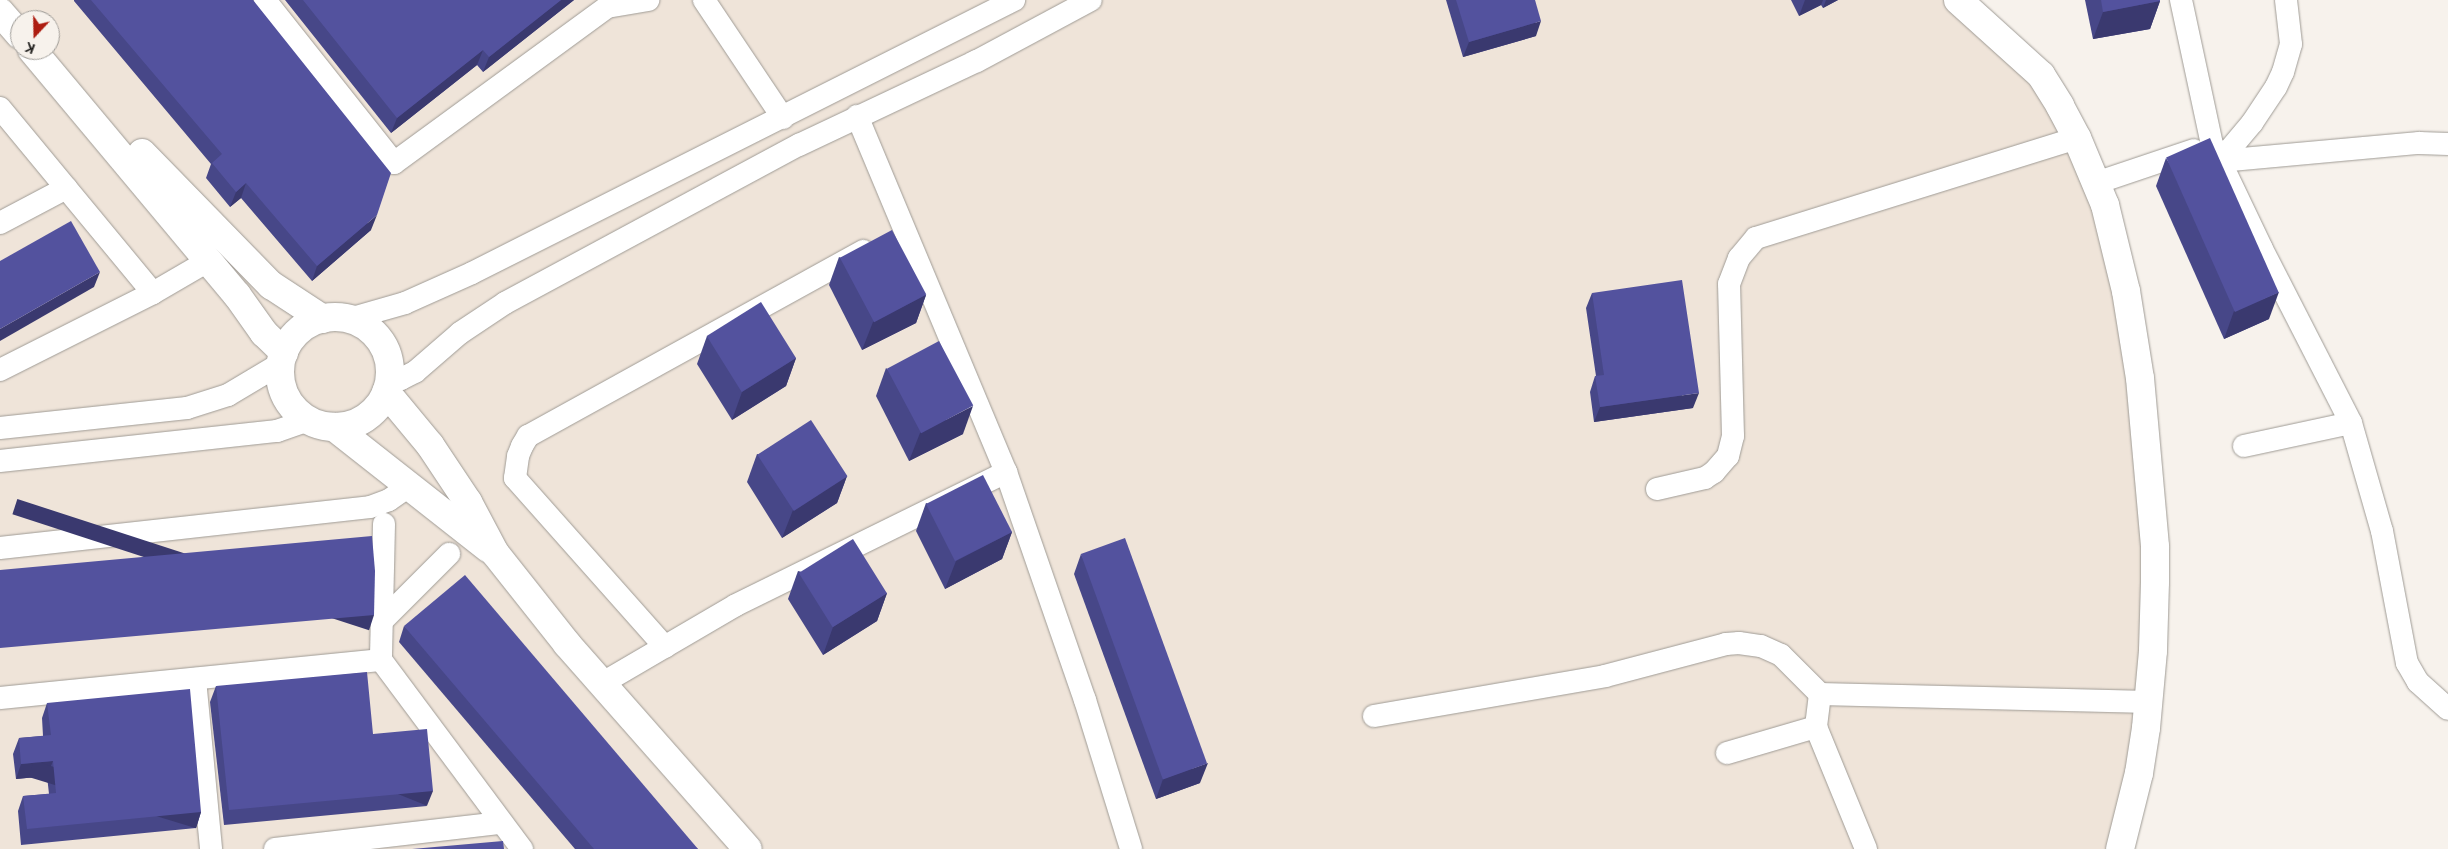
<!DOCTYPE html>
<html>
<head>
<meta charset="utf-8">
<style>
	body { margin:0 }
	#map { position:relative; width:2448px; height:849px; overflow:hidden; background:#f7f2ec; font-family:Ubuntu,sans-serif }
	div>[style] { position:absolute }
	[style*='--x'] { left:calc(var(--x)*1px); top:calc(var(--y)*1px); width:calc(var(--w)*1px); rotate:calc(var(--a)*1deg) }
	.built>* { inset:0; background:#efe4d9 }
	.roads { filter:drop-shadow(0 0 1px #9f9b95) drop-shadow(0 0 1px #9f9b95) }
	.minor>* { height:22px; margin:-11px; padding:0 11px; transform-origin:11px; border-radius:11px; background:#fff }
	.tertiary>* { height:28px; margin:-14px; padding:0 14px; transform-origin:14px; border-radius:14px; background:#fff }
	.tertiary>.ring { margin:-14px; padding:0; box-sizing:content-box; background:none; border:28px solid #fff; border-radius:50% }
	.wall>* { inset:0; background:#474788 }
	.shaded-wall>* { inset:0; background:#3a396f; transform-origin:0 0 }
	.building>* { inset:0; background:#53529e; transform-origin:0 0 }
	span { translate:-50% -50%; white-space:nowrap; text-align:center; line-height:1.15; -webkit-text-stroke:5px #f7f2ec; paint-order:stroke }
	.north { position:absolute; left:10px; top:10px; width:50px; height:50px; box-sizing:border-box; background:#f7f2ec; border:1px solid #9f9c97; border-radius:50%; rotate:201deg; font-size:14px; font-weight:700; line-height:20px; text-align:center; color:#1b1a18 }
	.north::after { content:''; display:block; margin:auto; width:18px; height:22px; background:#ad1d11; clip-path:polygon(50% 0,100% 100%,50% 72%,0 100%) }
</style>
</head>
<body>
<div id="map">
	<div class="built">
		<i style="clip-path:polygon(evenodd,0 0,1961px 0,2042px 75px,2111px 229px,2156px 617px,2120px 849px,0 849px,0 0,20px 20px,50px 20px,50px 50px,20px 50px,20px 20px)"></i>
	</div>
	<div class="roads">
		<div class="minor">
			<i style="--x:265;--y:0;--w:208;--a:51.6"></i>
			<i style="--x:394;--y:163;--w:264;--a:-36.2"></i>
			<i style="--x:607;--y:7;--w:42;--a:-9.7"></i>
			<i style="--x:704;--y:0;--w:142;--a:56.2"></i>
			<i style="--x:2181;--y:0;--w:147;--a:77.9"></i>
			<i style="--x:2212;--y:144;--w:116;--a:64.5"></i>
			<i style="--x:2262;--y:249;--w:195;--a:62.9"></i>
			<i style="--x:2351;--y:423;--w:112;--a:74"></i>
			<i style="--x:2382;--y:531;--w:134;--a:79.3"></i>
			<i style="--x:2407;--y:663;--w:22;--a:60"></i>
			<i style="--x:2418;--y:682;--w:40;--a:42"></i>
			<i style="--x:0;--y:108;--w:240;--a:50.4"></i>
			<i style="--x:857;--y:116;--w:386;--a:67.3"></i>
			<i style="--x:1006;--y:472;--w:241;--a:70.9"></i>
			<i style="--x:1085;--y:700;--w:156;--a:72.8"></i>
			<i style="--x:2220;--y:161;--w:200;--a:-5.2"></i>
			<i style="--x:2419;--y:143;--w:29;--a:2"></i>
			<i style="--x:2220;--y:161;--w:50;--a:-49.9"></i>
			<i style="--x:2252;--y:123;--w:43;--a:-56.3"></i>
			<i style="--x:2276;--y:87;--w:17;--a:-65"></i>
			<i style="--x:2283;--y:72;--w:29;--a:-74"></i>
			<i style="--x:2291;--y:44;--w:44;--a:-96.5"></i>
			<i style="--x:2096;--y:183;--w:103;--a:-18.6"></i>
			<i style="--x:0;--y:223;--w:75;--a:-27.9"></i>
			<i style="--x:349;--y:319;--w:58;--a:-15.9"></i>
			<i style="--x:405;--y:303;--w:73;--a:-24.1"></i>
			<i style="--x:472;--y:273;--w:607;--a:-26.73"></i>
			<i style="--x:0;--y:370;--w:171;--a:-26.7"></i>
			<i style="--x:153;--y:293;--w:64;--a:-30.2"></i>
			<i style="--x:389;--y:380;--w:12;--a:-5"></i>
			<i style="--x:401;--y:379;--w:16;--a:-27"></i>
			<i style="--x:415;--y:372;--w:60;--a:-40.9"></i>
			<i style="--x:460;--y:333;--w:54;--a:-33.7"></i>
			<i style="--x:505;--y:303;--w:334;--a:-28.3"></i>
			<i style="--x:799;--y:145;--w:197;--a:-25.3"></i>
			<i style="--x:977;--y:61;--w:129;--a:-28.2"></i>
			<i style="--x:0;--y:428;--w:188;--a:-6.1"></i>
			<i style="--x:187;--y:408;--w:43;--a:-17.6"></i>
			<i style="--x:228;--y:395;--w:61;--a:-30.8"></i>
			<i style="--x:2244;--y:446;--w:109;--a:-12.1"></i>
			<i style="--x:0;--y:461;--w:279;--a:-6.2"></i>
			<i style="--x:277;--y:431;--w:34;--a:-19"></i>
			<i style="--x:1657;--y:489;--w:49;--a:-12.9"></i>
			<i style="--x:1705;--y:478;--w:11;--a:-34"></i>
			<i style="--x:1714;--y:472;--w:21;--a:-49"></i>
			<i style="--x:1728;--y:456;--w:21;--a:-76"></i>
			<i style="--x:1733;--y:436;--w:152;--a:-91.5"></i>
			<i style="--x:1729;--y:284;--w:28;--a:-69"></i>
			<i style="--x:1739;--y:258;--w:26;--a:-50"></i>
			<i style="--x:1756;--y:238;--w:336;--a:-17.3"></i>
			<i style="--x:384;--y:524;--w:136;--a:91.3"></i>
			<i style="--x:381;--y:660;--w:236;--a:53.3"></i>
			<i style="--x:0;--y:548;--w:372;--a:-6.3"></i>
			<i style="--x:370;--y:507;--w:20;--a:-20"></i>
			<i style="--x:389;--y:500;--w:24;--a:-35"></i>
			<i style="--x:382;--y:621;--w:95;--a:-45"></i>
			<i style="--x:665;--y:647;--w:226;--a:-131.6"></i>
			<i style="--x:515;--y:478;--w:22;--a:-82"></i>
			<i style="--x:518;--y:456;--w:11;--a:-68"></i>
			<i style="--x:522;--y:446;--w:12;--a:-59"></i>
			<i style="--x:528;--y:436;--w:383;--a:-28.9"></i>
			<i style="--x:195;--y:679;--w:171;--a:84.6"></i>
			<i style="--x:601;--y:684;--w:156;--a:-30.3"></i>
			<i style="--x:736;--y:605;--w:301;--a:-26.2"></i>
			<i style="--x:1820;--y:694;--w:33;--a:97"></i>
			<i style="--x:1816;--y:727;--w:132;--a:67.7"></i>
			<i style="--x:0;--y:698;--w:383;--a:-5.7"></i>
			<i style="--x:1374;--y:716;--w:234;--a:-9.8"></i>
			<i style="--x:1605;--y:676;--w:125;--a:-14.8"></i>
			<i style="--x:1726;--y:644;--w:13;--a:-4"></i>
			<i style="--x:1739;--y:643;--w:22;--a:8"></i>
			<i style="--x:1761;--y:646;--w:22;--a:24"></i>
			<i style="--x:1781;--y:655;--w:55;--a:45"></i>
			<i style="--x:1820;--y:694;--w:329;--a:1.4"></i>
			<i style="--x:1727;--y:753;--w:93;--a:-16.3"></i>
			<i style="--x:275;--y:849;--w:227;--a:-6.6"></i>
		</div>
		<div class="tertiary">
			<i style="--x:1958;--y:0;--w:112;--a:42.1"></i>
			<i style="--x:2041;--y:75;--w:36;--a:58"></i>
			<i style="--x:2060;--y:106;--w:36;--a:62"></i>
			<i style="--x:2077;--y:138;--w:73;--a:67.3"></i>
			<i style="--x:2105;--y:205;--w:89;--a:76.3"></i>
			<i style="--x:2126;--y:291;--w:88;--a:80.9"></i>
			<i style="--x:2140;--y:378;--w:170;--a:84.9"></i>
			<i style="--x:2155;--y:547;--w:35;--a:90"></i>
			<i style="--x:2155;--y:582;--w:69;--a:91.7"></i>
			<i style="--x:2153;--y:651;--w:77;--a:95.2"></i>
			<i style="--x:2146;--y:728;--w:46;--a:98.8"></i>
			<i style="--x:2139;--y:773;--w:78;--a:104"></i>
			<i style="--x:0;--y:12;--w:30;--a:49"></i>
			<i style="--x:32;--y:50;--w:319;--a:50.1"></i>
			<i style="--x:237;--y:295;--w:47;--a:54.6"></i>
			<i style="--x:264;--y:333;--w:28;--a:44"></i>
			<i style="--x:142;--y:153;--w:185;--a:45.7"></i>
			<i style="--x:271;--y:285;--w:62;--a:33.2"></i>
			<i class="ring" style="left:280px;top:317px;width:82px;height:82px"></i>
			<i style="--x:386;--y:392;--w:69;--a:50.3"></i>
			<i style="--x:430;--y:445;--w:69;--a:56.3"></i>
			<i style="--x:468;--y:502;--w:58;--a:62.1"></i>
			<i style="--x:495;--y:553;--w:116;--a:51.6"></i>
			<i style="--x:567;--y:644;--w:273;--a:48.6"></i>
			<i style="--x:334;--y:427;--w:196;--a:38.2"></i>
		</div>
	</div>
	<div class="wall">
		<i style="clip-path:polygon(74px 0,253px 0,371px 230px,312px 281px,241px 198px,230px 207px,206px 178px,211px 164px,74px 1px)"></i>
		<i style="clip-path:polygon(285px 0,574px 0,483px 72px,477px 65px,391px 133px)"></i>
		<i style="clip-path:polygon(1446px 0,1535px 0,1536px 36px,1463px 57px)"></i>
		<i style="clip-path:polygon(1791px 0,1838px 0,1823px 8px,1821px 5px,1799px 16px)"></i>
		<i style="clip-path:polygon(2085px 0,2160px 0,2160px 1px,2150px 29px,2093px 39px)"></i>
		<i style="clip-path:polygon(2166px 158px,2269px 319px,2224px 339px,2156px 186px)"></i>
		<i style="clip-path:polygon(839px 257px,926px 295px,916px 323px,862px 350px,829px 285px)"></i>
		<i style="clip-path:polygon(1592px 293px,1693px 408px,1594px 422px,1590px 392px,1595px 376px,1596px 376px,1586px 308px)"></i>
		<i style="clip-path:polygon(707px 336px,796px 358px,786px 386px,732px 420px,697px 364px)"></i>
		<i style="clip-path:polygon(886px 368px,963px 434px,909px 461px,876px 396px)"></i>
		<i style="clip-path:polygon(757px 454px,847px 476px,837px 503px,782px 538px,747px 482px)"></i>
		<i style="clip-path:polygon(926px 503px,1012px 532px,1002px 559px,945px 589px,916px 531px)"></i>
		<i style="clip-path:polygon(1081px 554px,1200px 783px,1156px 799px,1074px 574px)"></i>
		<i style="clip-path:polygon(798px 571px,887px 593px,877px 621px,823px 655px,788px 599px)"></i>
		<i style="clip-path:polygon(404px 626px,698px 849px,575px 849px,399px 642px)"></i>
		<i style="clip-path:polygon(216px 686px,373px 734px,427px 806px,224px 825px,210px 702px)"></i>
		<i style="clip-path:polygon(47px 703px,201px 812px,196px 828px,21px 845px,18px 811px,23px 796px,49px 794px,47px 776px,16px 779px,13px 754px,19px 738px,43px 736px,42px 718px)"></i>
	</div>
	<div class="shaded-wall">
		<i style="clip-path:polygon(561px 0,574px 0,483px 72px,489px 57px)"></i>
		<i style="clip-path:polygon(1805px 0,1823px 0,1821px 5px,1799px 16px)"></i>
		<i style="clip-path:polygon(1826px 0,1838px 0,1823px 8px)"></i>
		<i style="clip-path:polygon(2160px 1px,2150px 29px,2093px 39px,2103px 12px)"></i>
		<i style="clip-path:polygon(1541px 21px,1536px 36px,1463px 57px,1469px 42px)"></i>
		<i style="clip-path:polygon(483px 50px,477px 65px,391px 133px,397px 118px)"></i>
		<i style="clip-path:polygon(246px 183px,241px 198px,230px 207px,236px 192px)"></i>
		<i style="clip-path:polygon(377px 215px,371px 230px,312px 281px,317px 266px)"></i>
		<i style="clip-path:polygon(100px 272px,94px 287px,0 341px,0 329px)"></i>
		<i style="clip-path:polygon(2279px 292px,2269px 319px,2224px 339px,2234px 311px)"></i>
		<i style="clip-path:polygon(926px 295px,916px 323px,862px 350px,873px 322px)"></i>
		<i style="clip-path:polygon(796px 358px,786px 386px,732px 420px,742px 392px)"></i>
		<i style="clip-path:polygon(1699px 393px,1693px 408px,1594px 422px,1600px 407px)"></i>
		<i style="clip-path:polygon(973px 406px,963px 434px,909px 461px,920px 433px)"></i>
		<i style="clip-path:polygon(847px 476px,837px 503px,782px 538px,793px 510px)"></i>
		<i style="clip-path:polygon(1012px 532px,1002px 559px,945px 589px,956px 561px)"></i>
		<i style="clip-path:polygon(887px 593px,877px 621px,823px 655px,833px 627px)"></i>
		<i style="left:374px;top:615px;width:16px;height:375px;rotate:108deg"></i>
		<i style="clip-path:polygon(53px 761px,47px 776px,16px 779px,21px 764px)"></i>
		<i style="clip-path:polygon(1208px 763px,1200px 783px,1156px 799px,1163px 779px)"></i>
		<i style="left:433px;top:791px;width:16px;height:205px;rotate:112deg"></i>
		<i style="left:201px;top:812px;width:17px;height:175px;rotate:107deg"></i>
	</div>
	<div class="building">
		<i style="clip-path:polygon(91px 0,253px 0,391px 173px,377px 215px,317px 266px,246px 183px,236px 192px,212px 163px,222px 154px)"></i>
		<i style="clip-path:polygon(303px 0,561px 0,489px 57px,483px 50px,397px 118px)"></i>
		<i style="clip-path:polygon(1456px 0,1535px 0,1541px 21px,1469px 42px)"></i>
		<i style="clip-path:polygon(2101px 0,2160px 0,2160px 1px,2103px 12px)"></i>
		<i style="left:2210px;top:138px;width:169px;height:48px;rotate:66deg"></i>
		<i style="clip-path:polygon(71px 221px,100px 272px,0 329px,0 261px)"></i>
		<i style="left:892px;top:230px;width:73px;height:59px;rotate:62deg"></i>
		<i style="clip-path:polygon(1682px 280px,1699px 393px,1600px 407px,1595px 376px,1604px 375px,1592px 293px)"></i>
		<i style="left:761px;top:302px;width:66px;height:64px;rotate:58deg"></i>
		<i style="left:939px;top:341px;width:73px;height:59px;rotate:62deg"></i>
		<i style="left:811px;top:420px;width:67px;height:64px;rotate:57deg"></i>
		<i style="left:983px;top:475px;width:64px;height:64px;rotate:63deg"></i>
		<i style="clip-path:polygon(372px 536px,375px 571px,374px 615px,0 648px,0 570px)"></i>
		<i style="left:1125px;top:538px;width:240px;height:47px;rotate:70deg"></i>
		<i style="left:853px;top:539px;width:64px;height:64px;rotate:58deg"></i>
		<i style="clip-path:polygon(465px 575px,698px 849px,594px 849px,404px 626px)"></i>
		<i style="clip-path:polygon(367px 672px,373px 734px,427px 729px,433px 791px,229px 810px,216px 686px)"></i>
		<i style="clip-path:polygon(190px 689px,201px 812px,27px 829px,23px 796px,56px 793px,53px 761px,21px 764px,19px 738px,51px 735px,47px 703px)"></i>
		<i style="clip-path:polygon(503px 841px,504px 849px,412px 849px)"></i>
	</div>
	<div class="north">K</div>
</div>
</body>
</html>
